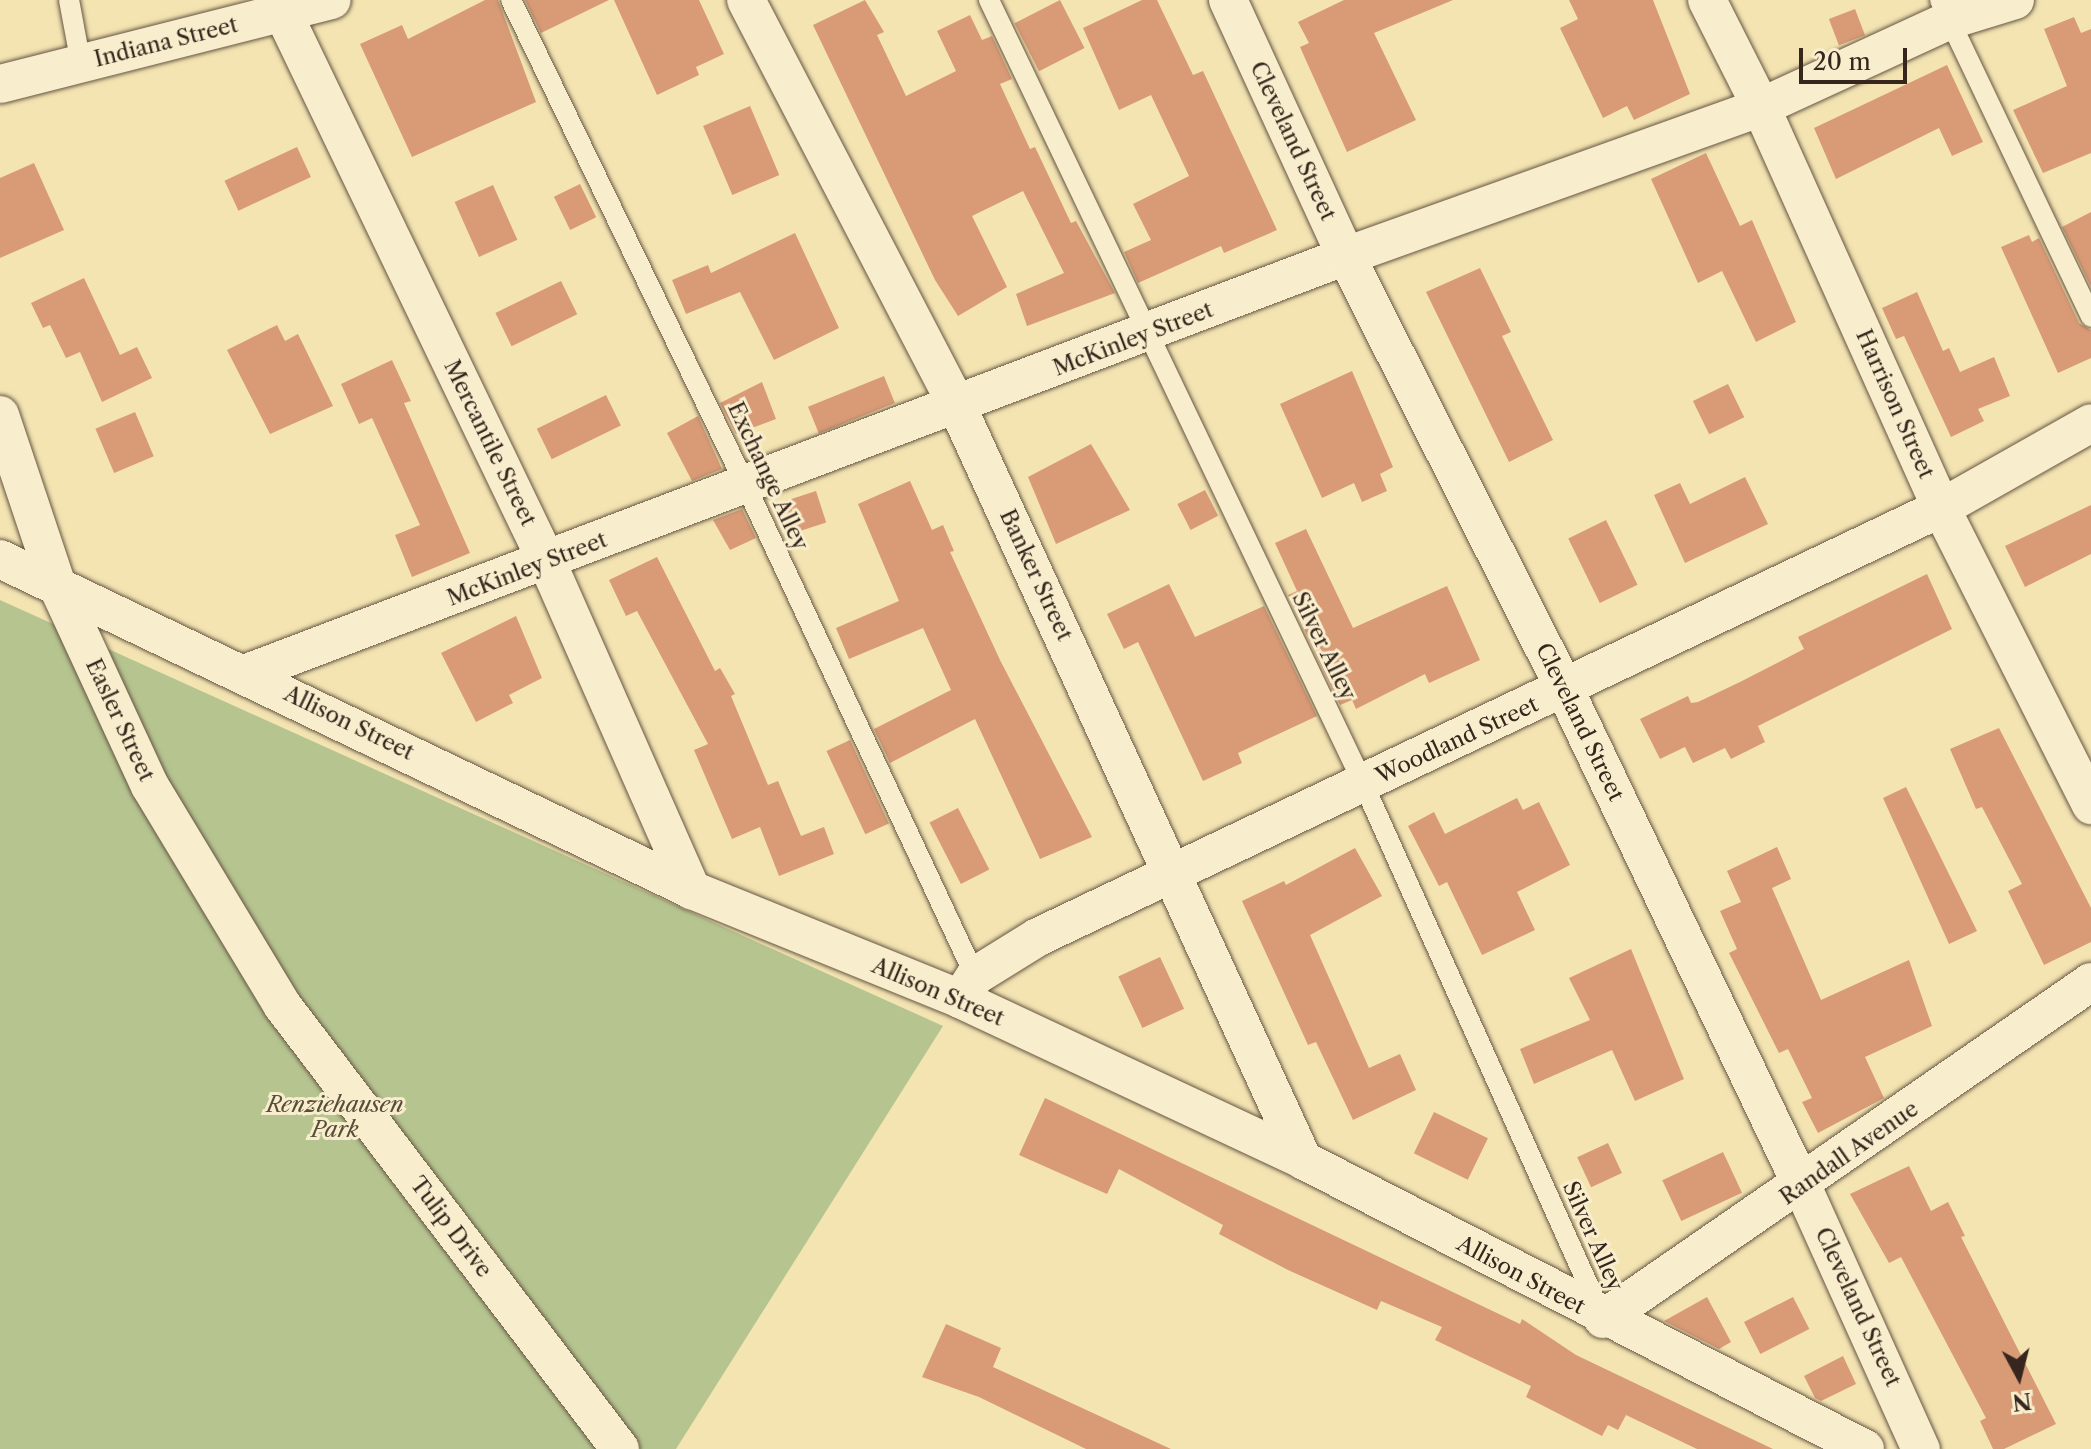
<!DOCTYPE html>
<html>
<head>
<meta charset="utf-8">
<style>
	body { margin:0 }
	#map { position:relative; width:2091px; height:1449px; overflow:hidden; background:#f4e4b2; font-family:"Libre Caslon Text",serif }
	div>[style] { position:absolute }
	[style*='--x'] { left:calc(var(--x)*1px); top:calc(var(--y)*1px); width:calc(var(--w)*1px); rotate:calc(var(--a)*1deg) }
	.green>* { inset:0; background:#b6c590 }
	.building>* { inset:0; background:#d99b76; transform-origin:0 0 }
	.roads { filter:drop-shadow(0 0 2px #665643) drop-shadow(0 0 2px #665643) }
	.lane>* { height:20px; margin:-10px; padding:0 10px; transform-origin:10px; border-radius:10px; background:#f8edcd }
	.street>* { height:38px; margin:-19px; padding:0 19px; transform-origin:19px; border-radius:19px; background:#f8edcd }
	span { translate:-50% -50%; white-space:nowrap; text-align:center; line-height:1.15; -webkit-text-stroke:6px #f8edcd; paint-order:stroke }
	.street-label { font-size:22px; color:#37261e }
	.park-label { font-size:22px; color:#574e3a; font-style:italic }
	.north { position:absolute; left:1979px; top:1337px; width:80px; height:80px; -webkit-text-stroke:6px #f8edcd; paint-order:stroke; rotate:173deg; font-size:22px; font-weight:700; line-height:32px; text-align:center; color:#37261e }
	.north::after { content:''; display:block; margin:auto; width:28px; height:36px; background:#37261e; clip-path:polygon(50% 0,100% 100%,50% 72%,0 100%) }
	.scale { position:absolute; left:1799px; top:48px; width:108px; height:36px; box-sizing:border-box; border:4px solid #37261e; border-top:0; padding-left:10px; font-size:24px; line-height:28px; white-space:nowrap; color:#37261e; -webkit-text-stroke:6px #f8edcd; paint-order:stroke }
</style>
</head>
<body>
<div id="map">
	<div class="green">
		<i style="clip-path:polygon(0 600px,943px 1026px,676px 1449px,0 1449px)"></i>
	</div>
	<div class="building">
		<i style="clip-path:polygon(485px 0,498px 0,536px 102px,412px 157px,360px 44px,402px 25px,408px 39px)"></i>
		<i style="clip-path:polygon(525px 0,609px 0,541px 33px)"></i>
		<i style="clip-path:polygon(614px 0,699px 0,724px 54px,696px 67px,699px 75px,657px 95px)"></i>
		<i style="clip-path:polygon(865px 0,884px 32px,877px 35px,906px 96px,956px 71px,937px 31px,970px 15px,982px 40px,992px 36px,1012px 79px,1000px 84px,1030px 149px,1035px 147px,1071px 223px,1076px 221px,1115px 293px,1027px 326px,1016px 294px,1064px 273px,1023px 191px,972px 216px,1007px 287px,958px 316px,935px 280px,813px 25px)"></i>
		<i style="left:1060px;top:0;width:54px;height:51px;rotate:63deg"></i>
		<i style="clip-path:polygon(1142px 0,1157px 0,1193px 75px,1203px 71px,1277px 230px,1224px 253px,1221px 246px,1138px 283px,1124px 252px,1151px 240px,1133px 204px,1189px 176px,1151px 95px,1119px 110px,1083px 28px)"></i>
		<i style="clip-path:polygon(1344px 0,1453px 0,1374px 33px,1416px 120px,1347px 152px,1300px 47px,1309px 43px,1298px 22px)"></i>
		<i style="clip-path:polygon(1569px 0,1653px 0,1690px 94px,1634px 120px,1627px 106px,1603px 118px,1560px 28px,1578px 19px)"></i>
		<i style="left:1855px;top:9px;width:28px;height:28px;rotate:69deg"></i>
		<i style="clip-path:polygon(2074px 17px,2081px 33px,2091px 29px,2091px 153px,2043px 173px,2013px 110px,2067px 86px,2044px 29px)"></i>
		<i style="clip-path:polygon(1947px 65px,1983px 142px,1952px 156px,1939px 128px,1836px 179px,1814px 128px)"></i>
		<i style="left:750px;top:106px;width:75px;height:51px;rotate:67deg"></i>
		<i style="left:297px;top:147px;width:33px;height:80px;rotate:65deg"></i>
		<i style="clip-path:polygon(1706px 153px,1740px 226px,1752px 220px,1796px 322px,1756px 342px,1722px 271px,1698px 283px,1651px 179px)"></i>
		<i style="clip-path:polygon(34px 163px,64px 230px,0 258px,0 178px)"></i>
		<i style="left:580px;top:184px;width:37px;height:29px;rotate:64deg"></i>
		<i style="left:493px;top:185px;width:60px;height:42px;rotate:66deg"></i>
		<i style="clip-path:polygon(2091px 212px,2091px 287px,2062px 227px)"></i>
		<i style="clip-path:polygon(795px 233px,839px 328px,774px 360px,740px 292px,686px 314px,672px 280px,708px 265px,711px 273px)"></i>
		<i style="clip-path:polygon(2029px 235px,2032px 242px,2039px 238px,2079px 323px,2091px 330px,2091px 358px,2058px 373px,2001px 247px)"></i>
		<i style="clip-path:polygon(1480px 268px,1511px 332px,1502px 336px,1553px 440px,1509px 462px,1426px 292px)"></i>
		<i style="clip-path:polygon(84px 278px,120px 355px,137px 347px,152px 378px,102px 402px,80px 352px,66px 358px,50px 325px,43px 328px,31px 303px)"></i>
		<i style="left:561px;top:281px;width:37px;height:73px;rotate:64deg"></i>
		<i style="clip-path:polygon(1917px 292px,1943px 351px,1949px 348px,1960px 372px,1994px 357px,2010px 396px,1978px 409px,1984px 421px,1951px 437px,1904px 336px,1896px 339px,1882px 308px)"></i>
		<i style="clip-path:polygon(277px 325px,285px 341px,298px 334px,333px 406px,270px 434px,227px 350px)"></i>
		<i style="clip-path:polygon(392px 360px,411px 401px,404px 403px,470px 553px,412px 577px,395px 535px,420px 525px,372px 418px,359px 424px,341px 384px)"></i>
		<i style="clip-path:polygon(1352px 371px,1393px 467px,1380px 474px,1387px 491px,1362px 502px,1354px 483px,1322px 498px,1280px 404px)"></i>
		<i style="left:884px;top:376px;width:29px;height:82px;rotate:68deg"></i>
		<i style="clip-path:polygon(762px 382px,776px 419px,736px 434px,720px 403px)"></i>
		<i style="left:1728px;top:384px;width:37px;height:39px;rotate:64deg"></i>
		<i style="left:606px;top:395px;width:34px;height:77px;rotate:64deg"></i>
		<i style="left:135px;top:412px;width:48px;height:43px;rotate:67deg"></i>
		<i style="clip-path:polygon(698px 416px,722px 469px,692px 481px,667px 433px)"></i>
		<i style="clip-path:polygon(1091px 444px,1130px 510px,1056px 544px,1028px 477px)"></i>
		<i style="clip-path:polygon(1745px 477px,1768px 524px,1685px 563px,1654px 495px,1680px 483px,1690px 504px)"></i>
		<i style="clip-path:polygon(910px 481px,932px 530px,943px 525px,954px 551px,950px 552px,1000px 660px,1092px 837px,1040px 859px,975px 719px,890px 763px,874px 729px,951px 690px,923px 628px,849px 659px,836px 628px,899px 601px,858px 504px)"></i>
		<i style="left:1205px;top:490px;width:29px;height:31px;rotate:63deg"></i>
		<i style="left:816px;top:491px;width:33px;height:34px;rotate:72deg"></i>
		<i style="clip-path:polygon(2091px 505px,2091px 554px,2025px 587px,2005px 546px)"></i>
		<i style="clip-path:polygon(742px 509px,756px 538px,730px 550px,713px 520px)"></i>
		<i style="left:1606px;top:520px;width:72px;height:42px;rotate:64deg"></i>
		<i style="clip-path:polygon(1306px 529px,1353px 628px,1447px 586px,1480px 660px,1429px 683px,1425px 674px,1356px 709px,1352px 700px,1340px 705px,1288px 595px,1297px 591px,1275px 543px)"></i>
		<i style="clip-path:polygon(657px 557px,715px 671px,720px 668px,735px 694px,731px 696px,768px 785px,778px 781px,801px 836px,824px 827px,834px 854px,779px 876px,760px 827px,732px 839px,694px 750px,708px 744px,637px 611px,626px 616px,609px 580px)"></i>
		<i style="clip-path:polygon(1927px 574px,1952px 629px,1758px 726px,1765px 742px,1731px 759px,1725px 748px,1693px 763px,1685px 747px,1660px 759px,1640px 719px,1688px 696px,1691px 703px,1698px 702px,1740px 682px,1804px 649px,1798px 637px)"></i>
		<i style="clip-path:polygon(1169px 584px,1195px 637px,1264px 606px,1317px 716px,1238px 753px,1242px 763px,1203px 781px,1138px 642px,1124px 649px,1107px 614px)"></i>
		<i style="clip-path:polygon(516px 616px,542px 678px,509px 695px,513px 703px,476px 722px,441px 653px)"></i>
		<i style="clip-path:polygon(1999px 728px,2091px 908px,2091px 942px,2044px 965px,2008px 891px,2022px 884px,1982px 807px,1976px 809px,1950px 749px)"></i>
		<i style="left:850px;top:740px;width:92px;height:26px;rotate:65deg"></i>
		<i style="clip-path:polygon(1906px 787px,1977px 931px,1949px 944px,1883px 798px)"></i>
		<i style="clip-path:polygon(1517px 798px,1523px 810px,1539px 802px,1570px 865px,1517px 892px,1535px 930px,1482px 955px,1447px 882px,1439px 886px,1408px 826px,1434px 812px,1445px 834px)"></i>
		<i style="left:958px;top:808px;width:69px;height:32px;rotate:63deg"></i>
		<i style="clip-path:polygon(1777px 847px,1791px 879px,1772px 888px,1821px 1000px,1909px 960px,1932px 1026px,1865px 1057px,1884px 1098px,1818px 1133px,1802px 1102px,1812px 1098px,1788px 1049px,1779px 1053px,1729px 953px,1737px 949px,1720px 911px,1741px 902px,1727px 871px)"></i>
		<i style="clip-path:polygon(1355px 848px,1382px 896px,1310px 935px,1369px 1068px,1400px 1054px,1416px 1090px,1353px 1120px,1316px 1042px,1308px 1045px,1242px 901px,1284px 881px,1286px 885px)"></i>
		<i style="clip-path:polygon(1631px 949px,1684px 1079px,1635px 1101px,1612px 1050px,1534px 1084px,1520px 1049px,1590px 1020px,1569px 978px)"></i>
		<i style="left:1160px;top:957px;width:57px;height:46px;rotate:65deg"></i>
		<i style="clip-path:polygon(1045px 1098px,1520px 1324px,1522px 1319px,1576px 1355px,1773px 1449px,1697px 1449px,1626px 1415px,1618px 1430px,1608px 1425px,1602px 1436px,1526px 1397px,1531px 1386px,1435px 1340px,1442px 1327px,1381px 1301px,1377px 1310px,1288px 1270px,1219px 1234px,1223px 1225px,1119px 1169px,1107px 1194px,1019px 1155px)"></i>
		<i style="left:1434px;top:1112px;width:60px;height:46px;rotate:26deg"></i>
		<i style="left:1608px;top:1143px;width:33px;height:34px;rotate:65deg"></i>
		<i style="left:1723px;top:1152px;width:45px;height:67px;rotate:65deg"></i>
		<i style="clip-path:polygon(1909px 1166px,1931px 1211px,1948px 1202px,1965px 1236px,1961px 1237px,2056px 1424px,2004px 1449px,1993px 1449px,1980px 1421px,1986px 1418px,1901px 1257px,1889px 1263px,1850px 1194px)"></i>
		<i style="clip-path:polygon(1707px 1297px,1731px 1342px,1719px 1349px,1664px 1321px)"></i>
		<i style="left:1793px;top:1297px;width:36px;height:55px;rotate:63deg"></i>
		<i style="clip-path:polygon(946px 1324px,1001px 1348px,993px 1367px,1171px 1449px,1086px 1449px,979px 1397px,922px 1377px)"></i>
		<i style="clip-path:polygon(1843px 1356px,1856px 1384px,1821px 1401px,1815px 1398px,1804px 1376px)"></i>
	</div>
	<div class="roads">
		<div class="lane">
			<i style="--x:69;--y:0;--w:65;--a:79.4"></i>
			<i style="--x:511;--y:0;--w:540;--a:64.19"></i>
			<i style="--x:746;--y:486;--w:541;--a:64.95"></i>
			<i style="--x:989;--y:0;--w:868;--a:64.47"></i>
			<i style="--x:1363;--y:783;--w:577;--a:65.84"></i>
			<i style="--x:1940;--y:0;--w:351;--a:64.5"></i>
		</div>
		<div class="street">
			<i style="--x:283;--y:0;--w:13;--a:90"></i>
			<i style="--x:283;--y:13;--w:609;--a:64.32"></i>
			<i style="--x:547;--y:562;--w:359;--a:66.2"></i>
			<i style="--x:746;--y:0;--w:458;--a:62.5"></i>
			<i style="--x:957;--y:406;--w:830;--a:65.35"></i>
			<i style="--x:1228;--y:0;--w:282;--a:65.3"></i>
			<i style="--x:1346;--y:256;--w:486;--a:63.2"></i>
			<i style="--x:1565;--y:690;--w:550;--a:64.46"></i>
			<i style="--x:1802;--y:1186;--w:289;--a:65.7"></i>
			<i style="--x:1707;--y:0;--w:120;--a:63.2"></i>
			<i style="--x:1761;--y:107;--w:440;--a:65.8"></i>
			<i style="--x:1941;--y:508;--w:333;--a:63.2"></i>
			<i style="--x:0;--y:84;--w:342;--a:-14.2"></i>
			<i style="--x:0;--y:415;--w:179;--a:71.5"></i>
			<i style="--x:57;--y:585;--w:221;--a:65.2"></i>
			<i style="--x:150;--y:786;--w:256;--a:58.9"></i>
			<i style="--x:282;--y:1005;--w:558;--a:52.72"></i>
			<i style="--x:0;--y:559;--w:767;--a:25.56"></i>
			<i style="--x:692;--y:890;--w:289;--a:22.1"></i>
			<i style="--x:960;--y:999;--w:379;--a:25.1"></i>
			<i style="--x:1303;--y:1160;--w:632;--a:27.21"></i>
			<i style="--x:247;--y:673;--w:1175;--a:-20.78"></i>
			<i style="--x:1346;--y:256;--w:441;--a:-19.7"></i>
			<i style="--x:1761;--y:107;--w:208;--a:-24.7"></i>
			<i style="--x:1950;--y:20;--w:68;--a:-17.1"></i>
			<i style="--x:960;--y:999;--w:27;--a:-57"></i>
			<i style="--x:975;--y:976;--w:74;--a:-31.8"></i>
			<i style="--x:1038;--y:937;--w:1000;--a:-25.41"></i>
			<i style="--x:1941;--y:508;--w:172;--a:-29.5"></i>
			<i style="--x:1603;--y:1319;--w:593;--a:-34.63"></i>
		</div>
	</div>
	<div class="street-label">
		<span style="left:166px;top:42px;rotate:-14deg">Indiana Street</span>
		<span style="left:1293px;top:141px;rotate:65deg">Cleveland Street</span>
		<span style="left:1133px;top:339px;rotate:-21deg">McKinley Street</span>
		<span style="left:1895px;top:404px;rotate:66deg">Harrison Street</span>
		<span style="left:490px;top:443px;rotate:64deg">Mercantile Street</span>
		<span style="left:768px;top:476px;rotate:65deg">Exchange Alley</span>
		<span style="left:527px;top:569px;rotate:-21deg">McKinley Street</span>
		<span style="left:1036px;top:575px;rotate:65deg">Banker Street</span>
		<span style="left:1324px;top:646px;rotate:64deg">Silver Alley</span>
		<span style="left:120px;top:720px;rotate:65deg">Easler Street</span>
		<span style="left:1580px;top:722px;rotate:64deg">Cleveland Street</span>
		<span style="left:349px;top:723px;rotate:26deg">Allison Street</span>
		<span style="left:1457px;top:740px;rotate:-25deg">Woodland Street</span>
		<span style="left:938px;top:992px;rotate:23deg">Allison Street</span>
		<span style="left:1849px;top:1153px;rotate:-35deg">Randall Avenue</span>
		<span style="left:451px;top:1227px;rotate:53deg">Tulip Drive</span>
		<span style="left:1593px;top:1236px;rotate:66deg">Silver Alley</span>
		<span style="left:1521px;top:1275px;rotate:28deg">Allison Street</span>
		<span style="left:1858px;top:1307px;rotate:65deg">Cleveland Street</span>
	</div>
	<div class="park-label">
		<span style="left:335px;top:1117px">Renziehausen<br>Park</span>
	</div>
	<div class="north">N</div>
	<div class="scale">20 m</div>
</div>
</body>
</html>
